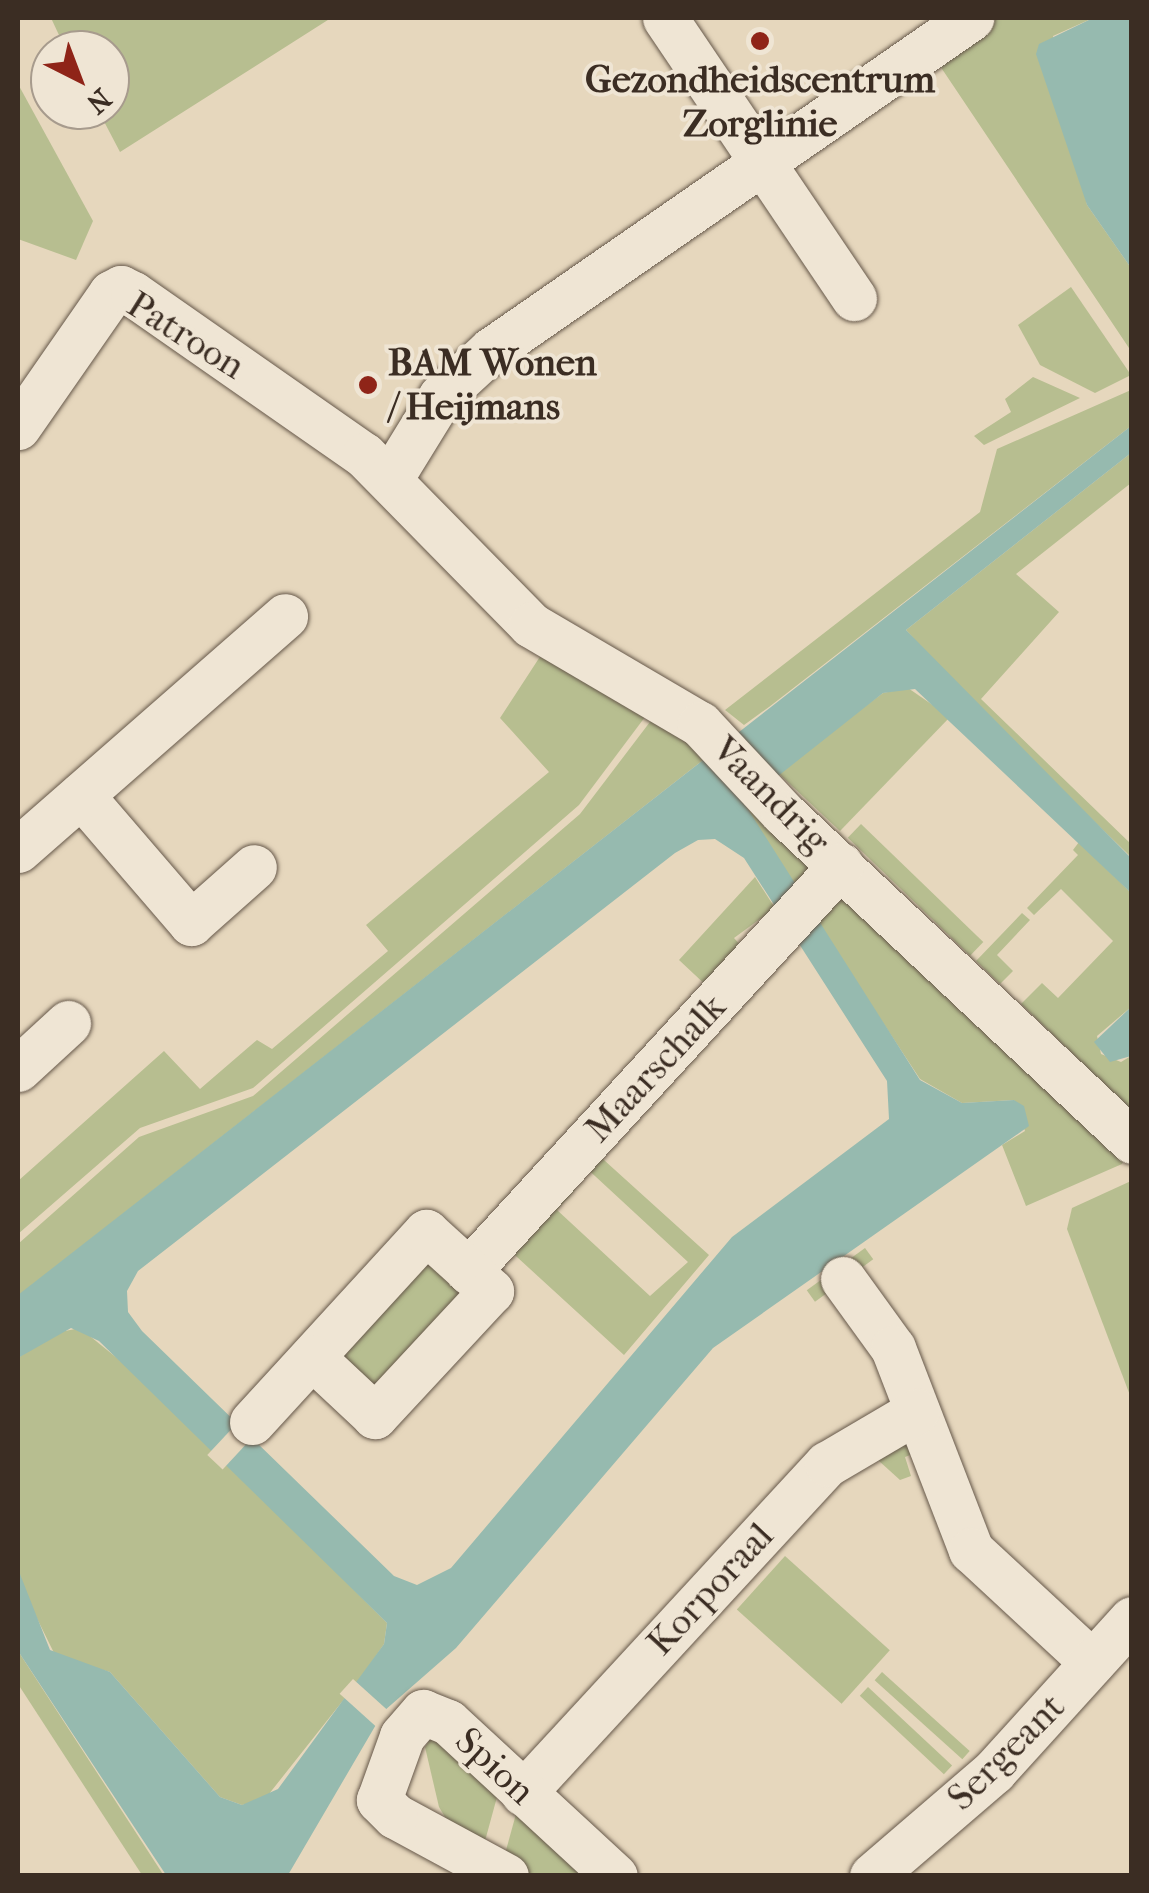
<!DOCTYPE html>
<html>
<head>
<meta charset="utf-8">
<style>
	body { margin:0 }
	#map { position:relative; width:1149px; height:1893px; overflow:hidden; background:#e6d7bd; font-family:"IM FELL French Canon",serif }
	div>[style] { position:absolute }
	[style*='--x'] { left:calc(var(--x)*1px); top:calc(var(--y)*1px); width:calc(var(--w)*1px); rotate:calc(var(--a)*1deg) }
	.green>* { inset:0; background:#b7be90; transform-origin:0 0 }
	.water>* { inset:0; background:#96baaf }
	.pier>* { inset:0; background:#e6d7bd; transform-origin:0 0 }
	.roads { filter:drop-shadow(0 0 2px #66584a) drop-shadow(0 0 2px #66584a) }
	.minor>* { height:45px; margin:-22.5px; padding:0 22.5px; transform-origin:22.5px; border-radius:22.5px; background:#efe5d4 }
	.dots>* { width:28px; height:28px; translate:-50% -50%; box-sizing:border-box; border:5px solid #efe5d4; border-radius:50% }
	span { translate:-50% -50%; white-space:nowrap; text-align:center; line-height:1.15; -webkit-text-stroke:8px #efe5d4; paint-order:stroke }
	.poi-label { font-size:38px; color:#3b2d23; font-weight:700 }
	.left { translate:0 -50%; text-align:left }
	.street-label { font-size:38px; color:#3b2d23 }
	.frame { position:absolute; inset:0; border:20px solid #3b2d23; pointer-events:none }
	.north { position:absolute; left:30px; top:30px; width:100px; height:100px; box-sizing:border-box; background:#efe5d4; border:2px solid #a79b8d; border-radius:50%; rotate:138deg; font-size:28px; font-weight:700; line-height:40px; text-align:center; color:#3b2d23 }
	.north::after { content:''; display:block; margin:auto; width:35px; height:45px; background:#8f2418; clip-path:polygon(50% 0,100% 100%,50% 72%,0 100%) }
</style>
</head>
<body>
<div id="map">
	<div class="green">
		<i style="clip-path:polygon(51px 18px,331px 18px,120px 152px,98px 110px,110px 110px,110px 50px,66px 50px)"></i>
		<i style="clip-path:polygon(991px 18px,1093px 18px,1053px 36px,1087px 205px,1131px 268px,1131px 351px,934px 57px)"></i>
		<i style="clip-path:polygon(18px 84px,93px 221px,76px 260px,18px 239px)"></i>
		<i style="clip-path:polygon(1071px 287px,1131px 375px,1095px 393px,1040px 365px,1018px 325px)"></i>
		<i style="clip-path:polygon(1033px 377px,1080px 398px,984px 445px,974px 436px,1011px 412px,1005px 399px)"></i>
		<i style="clip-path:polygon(1131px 390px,1131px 426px,769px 707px,744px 725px,725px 710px,980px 512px,997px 449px)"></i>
		<i style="clip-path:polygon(1131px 453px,1131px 483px,1016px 574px,1059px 612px,981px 699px,1131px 844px,1131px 857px,975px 706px,906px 630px)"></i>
		<i style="clip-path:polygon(545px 649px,651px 709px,579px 805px,253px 1088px,140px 1128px,18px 1234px,18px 1181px,164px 1051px,200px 1089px,257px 1040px,272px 1049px,388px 951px,366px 925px,549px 772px,500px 718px)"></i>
		<i style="clip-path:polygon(908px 688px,950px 717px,840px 831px,777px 772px,883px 693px)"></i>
		<i style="clip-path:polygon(656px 714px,707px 757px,18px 1296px,18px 1244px,139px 1137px,253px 1096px,580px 814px)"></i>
		<i style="clip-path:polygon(743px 803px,815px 860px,794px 888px,747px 814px)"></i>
		<i style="left:861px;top:824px;width:170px;height:19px;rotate:44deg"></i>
		<i style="clip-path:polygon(1079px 842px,1131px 893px,1131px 1007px,1097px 1036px,1101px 1054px,1121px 1062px,1131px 1056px,1131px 1110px,1021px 1004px,1042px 983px,1058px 998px,1113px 941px,1061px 889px,1034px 915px,1027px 908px,1078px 855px,1073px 850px)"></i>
		<i style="clip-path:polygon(755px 877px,775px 908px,734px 938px,742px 947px,710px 989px,679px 960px)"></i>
		<i style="clip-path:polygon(840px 889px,1124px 1159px,1122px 1164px,1026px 1206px,1002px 1145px,1025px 1131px,1014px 1100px,962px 1103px,920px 1079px,822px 930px,817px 917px)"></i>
		<i style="clip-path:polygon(1022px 913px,1030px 920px,997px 955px,1013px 971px,1000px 984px,976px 961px)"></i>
		<i style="clip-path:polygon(594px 1151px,709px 1255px,624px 1355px,506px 1247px,566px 1181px,575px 1190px,557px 1210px,650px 1296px,688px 1262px,582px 1164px)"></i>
		<i style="clip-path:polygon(1131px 1181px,1131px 1398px,1067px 1229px,1072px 1208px)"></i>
		<i style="left:865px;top:1248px;width:14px;height:72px;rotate:54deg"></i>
		<i style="clip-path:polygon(423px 1261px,455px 1280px,462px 1296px,378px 1389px,339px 1354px)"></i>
		<i style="clip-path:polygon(80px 1328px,139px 1376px,387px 1623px,384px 1644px,360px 1679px,265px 1799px,242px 1805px,220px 1797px,110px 1672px,56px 1657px,24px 1592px,18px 1569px,18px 1358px,55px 1333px)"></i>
		<i style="clip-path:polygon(900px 1437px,918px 1452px,905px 1457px,911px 1476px,900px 1480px,868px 1451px)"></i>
		<i style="left:785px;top:1556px;width:141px;height:72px;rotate:42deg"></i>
		<i style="left:18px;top:1651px;width:268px;height:18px;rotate:57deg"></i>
		<i style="left:882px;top:1672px;width:118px;height:11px;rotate:42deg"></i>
		<i style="left:868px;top:1687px;width:115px;height:12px;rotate:43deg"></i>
		<i style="clip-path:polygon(434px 1733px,497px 1797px,485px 1841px,448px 1822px,439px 1807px,425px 1747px)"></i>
		<i style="clip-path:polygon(516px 1814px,600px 1875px,528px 1875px,505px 1854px)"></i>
	</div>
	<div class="water">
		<i style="clip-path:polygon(1093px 18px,1131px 18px,1131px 268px,1087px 205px,1036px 54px,1039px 44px)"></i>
		<i style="clip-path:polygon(evenodd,1131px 426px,1131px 453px,906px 630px,1131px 858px,1131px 893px,915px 689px,883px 693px,744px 803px,920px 1080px,962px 1103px,1014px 1100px,1024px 1106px,1029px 1126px,713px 1348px,456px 1648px,384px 1711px,288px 1875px,166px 1875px,18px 1651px,18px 1569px,50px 1650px,110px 1672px,220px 1797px,242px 1805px,278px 1789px,384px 1644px,387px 1623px,99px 1341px,71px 1328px,18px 1358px,18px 1295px,1131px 426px,715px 839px,744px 858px,887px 1081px,889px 1119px,732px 1237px,451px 1568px,417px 1585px,394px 1576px,142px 1331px,128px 1312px,127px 1291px,138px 1271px,675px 853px,698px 840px,715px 839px)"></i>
		<i style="clip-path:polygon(1131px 1007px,1131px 1056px,1110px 1062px,1094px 1042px)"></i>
	</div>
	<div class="pier">
		<i style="left:240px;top:1420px;width:21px;height:48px;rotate:43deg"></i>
		<i style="left:353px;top:1679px;width:50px;height:20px;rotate:42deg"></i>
	</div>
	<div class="roads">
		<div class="minor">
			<i style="--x:665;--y:18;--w:338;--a:56"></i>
			<i style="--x:18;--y:427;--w:163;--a:-55.2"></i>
			<i style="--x:111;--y:293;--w:11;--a:-27"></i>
			<i style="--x:121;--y:288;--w:13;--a:27"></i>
			<i style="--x:133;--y:294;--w:282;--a:34.9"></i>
			<i style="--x:364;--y:455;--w:238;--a:45.5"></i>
			<i style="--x:531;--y:625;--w:196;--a:30.4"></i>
			<i style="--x:700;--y:724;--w:122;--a:47"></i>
			<i style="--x:783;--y:813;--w:479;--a:43.2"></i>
			<i style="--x:390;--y:479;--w:97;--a:-58.4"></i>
			<i style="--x:441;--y:396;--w:68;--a:-42.6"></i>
			<i style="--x:491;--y:350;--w:584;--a:-34.67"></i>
			<i style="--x:81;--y:795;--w:169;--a:49.3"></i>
			<i style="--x:191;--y:923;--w:84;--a:-41.6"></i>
			<i style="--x:18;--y:850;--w:355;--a:-41.2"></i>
			<i style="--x:18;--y:1069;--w:68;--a:-42.6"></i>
			<i style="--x:468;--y:1271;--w:551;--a:-47.43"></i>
			<i style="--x:843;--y:1279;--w:85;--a:54.1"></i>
			<i style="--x:893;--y:1348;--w:217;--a:68.9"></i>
			<i style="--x:971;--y:1550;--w:165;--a:42.8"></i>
			<i style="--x:252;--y:1422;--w:258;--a:-47.5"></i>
			<i style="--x:426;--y:1232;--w:88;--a:42.2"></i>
			<i style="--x:491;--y:1291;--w:171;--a:132.9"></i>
			<i style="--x:375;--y:1416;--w:86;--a:-136.9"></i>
			<i style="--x:523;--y:1793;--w:448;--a:-47.3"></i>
			<i style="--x:827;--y:1464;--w:104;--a:-30.5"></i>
			<i style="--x:506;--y:1876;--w:126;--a:-151.6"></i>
			<i style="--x:395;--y:1816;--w:23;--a:-135"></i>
			<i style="--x:379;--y:1800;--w:68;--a:-70.2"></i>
			<i style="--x:402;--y:1736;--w:32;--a:-49"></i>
			<i style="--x:423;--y:1712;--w:27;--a:22"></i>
			<i style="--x:448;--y:1722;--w:227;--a:42.7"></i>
			<i style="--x:872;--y:1876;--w:161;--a:-40.7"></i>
			<i style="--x:994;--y:1771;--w:205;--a:-47.8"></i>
		</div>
	</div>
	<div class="dots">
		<i style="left:760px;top:41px;background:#8f2418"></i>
		<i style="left:368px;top:385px;background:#8f2418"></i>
	</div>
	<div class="poi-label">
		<span style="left:760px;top:102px">Gezondheidscentrum<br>Zorglinie</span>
		<span class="left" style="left:388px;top:385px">BAM Wonen<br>/ Heijmans</span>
	</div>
	<div class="street-label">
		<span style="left:186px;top:335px;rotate:32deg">Patroon</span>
		<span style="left:771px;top:795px;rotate:45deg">Vaandrig</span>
		<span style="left:655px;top:1068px;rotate:-47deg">Maarschalk</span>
		<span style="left:710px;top:1589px;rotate:-47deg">Korporaal</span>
		<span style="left:1006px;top:1752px;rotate:-45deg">Sergeant</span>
		<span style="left:495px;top:1766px;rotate:43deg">Spion</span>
	</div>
	<div class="frame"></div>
	<div class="north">N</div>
</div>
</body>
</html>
